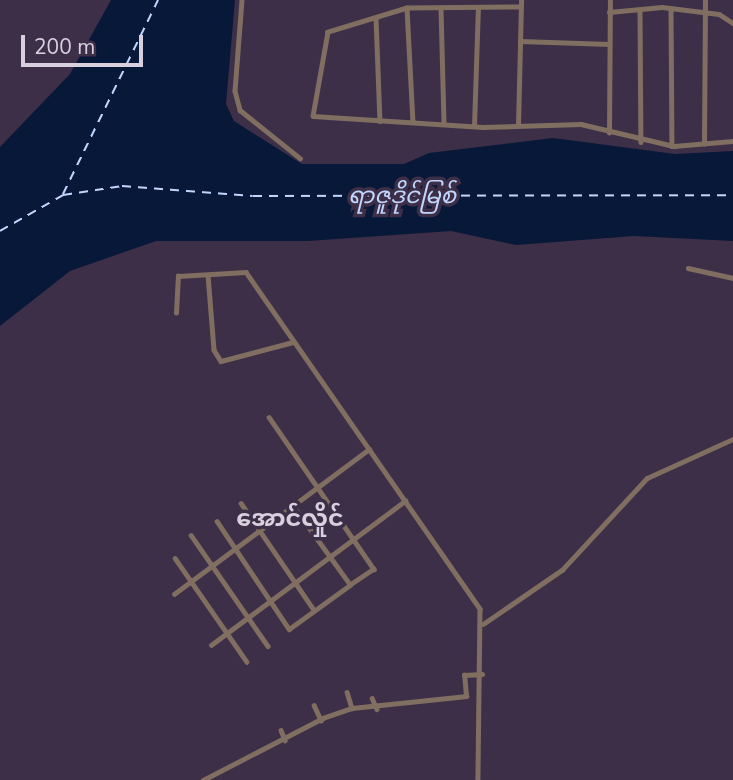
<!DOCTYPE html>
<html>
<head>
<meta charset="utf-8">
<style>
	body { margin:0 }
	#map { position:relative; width:733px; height:780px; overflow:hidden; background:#3d2f47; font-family:"Nunito Sans","Noto Sans Myanmar",sans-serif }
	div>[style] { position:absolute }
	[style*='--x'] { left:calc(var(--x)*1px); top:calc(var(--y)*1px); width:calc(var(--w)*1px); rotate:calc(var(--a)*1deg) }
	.water>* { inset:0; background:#081839 }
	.ferry>* { height:2px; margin-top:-1px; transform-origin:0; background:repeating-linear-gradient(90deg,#c1d6fd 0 9px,transparent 0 16px) }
	.minor>* { height:4.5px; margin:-2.25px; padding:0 2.25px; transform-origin:2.25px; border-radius:2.25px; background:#806e61 }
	span { translate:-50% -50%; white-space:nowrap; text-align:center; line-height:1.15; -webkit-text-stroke:7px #3d2f47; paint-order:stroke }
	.water-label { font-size:23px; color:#c1d6fd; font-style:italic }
	.quarter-label { font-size:24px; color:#d8d0df; font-weight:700 }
	.scale { position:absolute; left:21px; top:35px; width:122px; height:32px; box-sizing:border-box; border:4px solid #d8d0df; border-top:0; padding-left:9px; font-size:21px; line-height:24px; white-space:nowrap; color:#d8d0df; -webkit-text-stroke:5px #3d2f47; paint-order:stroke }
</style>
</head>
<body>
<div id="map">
	<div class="water">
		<i style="clip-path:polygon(111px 0,235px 0,226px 104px,234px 121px,302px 164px,404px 164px,429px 153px,553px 138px,675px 154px,733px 151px,733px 241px,634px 236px,516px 245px,451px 231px,308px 241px,156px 241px,70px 271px,0 326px,0 147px,70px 74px)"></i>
	</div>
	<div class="ferry">
		<i style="--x:63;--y:194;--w:216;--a:-63.9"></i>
		<i style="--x:0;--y:231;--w:73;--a:-29.7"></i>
		<i style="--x:63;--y:195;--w:60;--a:-8.7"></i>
		<i style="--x:122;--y:186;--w:131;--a:4.4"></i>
		<i style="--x:253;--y:196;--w:480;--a:-0.1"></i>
	</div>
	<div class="minor">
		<i style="--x:242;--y:0;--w:91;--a:94.4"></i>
		<i style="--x:235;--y:91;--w:20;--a:75"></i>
		<i style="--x:240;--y:110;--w:77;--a:38.7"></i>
		<i style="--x:521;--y:7;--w:114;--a:179.5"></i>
		<i style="--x:407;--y:8;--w:83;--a:163.1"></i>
		<i style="--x:328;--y:32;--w:85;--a:100.1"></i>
		<i style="--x:313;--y:116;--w:170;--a:3.7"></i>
		<i style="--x:483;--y:127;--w:98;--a:-1.8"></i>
		<i style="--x:581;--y:124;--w:96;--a:13.3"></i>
		<i style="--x:674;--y:146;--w:59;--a:-4.8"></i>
		<i style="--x:407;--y:8;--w:114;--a:87"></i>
		<i style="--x:441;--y:8;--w:116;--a:88.5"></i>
		<i style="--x:671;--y:8;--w:138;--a:89.6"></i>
		<i style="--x:640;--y:11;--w:131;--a:89.6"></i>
		<i style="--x:609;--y:12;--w:53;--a:-5.4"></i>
		<i style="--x:662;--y:7;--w:57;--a:7"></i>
		<i style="--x:719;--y:14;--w:17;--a:33"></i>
		<i style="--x:376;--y:18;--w:103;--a:87.8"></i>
		<i style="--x:520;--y:41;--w:89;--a:1.9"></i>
		<i style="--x:474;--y:126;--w:118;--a:-88.1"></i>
		<i style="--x:518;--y:126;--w:126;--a:-88.6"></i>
		<i style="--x:609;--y:133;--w:133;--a:-89.6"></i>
		<i style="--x:704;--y:144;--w:144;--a:-89.6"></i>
		<i style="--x:688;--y:268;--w:46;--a:12.5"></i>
		<i style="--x:208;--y:275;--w:75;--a:85.4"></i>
		<i style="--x:214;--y:350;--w:13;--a:58"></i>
		<i style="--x:221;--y:361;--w:74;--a:-14.8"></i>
		<i style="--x:176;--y:313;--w:37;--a:-87"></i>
		<i style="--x:178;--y:276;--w:68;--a:-3.4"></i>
		<i style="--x:246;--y:272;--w:410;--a:55.2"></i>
		<i style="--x:480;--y:609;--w:171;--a:90.7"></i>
		<i style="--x:269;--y:417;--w:185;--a:55.4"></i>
		<i style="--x:374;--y:569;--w:29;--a:146"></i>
		<i style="--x:241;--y:503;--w:130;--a:55.7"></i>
		<i style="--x:217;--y:521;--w:130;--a:56.3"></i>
		<i style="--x:289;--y:629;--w:75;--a:-35.8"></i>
		<i style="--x:350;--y:585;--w:99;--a:-125.9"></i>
		<i style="--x:191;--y:535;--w:135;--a:55.3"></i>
		<i style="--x:175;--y:558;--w:126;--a:55.3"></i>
		<i style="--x:174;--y:594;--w:243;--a:-36.6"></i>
		<i style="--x:483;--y:624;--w:96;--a:-34.4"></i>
		<i style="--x:562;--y:570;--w:125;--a:-47.3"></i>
		<i style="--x:647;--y:478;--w:94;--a:-24.4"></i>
		<i style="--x:211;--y:645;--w:242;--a:-36.6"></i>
		<i style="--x:347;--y:692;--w:17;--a:73"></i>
		<i style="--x:372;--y:698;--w:12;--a:66"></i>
		<i style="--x:314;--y:705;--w:17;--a:65"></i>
		<i style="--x:281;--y:730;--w:11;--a:68"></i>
		<i style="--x:203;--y:780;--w:135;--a:-27.3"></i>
		<i style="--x:323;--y:718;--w:31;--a:-19"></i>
		<i style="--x:352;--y:708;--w:115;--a:-6"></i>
		<i style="--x:466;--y:696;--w:21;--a:-95"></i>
		<i style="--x:464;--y:675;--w:18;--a:-3"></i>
	</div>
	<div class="water-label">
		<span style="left:402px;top:196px">ရာဇူဒိုင်မြစ်</span>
	</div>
	<div class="quarter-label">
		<span style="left:290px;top:519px">အောင်လှိုင်</span>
	</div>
	<div class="scale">200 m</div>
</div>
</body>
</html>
